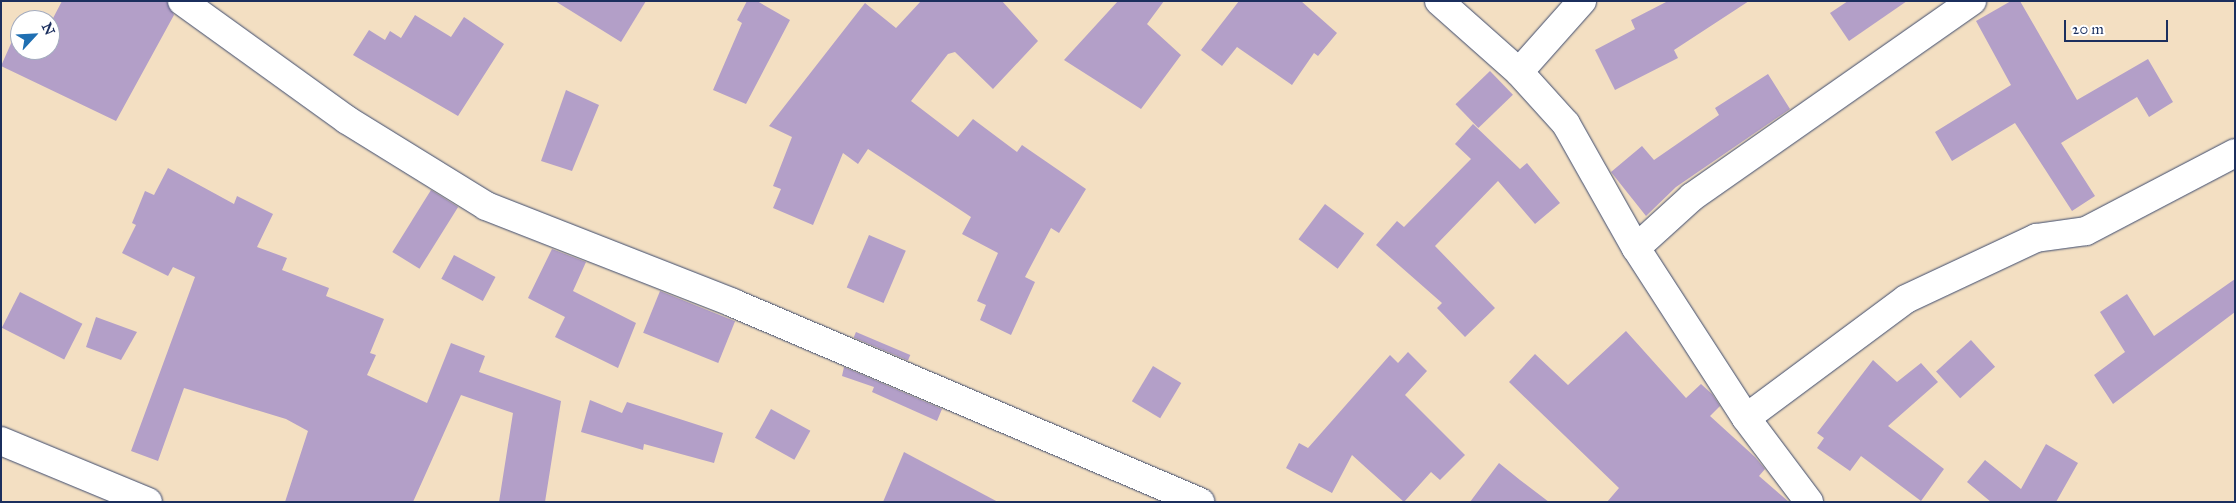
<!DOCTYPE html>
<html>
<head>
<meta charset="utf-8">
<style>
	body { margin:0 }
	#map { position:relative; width:2236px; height:503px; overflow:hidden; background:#f3dfc2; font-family:"IM FELL Great Primer",serif }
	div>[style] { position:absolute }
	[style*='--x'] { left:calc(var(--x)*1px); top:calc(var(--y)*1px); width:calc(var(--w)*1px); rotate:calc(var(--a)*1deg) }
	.building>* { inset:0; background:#b39fc8; transform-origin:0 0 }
	.roads { filter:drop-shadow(0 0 1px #3b496d) drop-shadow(0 0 1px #3b496d) }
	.minor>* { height:28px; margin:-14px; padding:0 14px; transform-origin:14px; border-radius:14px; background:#fff }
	span { translate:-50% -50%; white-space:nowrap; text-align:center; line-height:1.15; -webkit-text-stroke:4.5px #fff; paint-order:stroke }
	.frame { position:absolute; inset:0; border:2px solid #1b2f5e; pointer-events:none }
	.north { position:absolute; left:10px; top:10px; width:50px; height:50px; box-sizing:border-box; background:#fff; border:1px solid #a4acbf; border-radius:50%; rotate:65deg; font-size:14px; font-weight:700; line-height:20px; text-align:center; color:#1b2f5e }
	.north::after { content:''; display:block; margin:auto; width:18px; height:22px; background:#1f6fb2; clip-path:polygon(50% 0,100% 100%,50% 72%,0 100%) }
	.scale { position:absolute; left:2064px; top:20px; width:104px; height:22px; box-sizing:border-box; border:2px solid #1b2f5e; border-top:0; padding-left:6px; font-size:15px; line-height:18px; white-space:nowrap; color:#1b2f5e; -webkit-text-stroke:4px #fff; paint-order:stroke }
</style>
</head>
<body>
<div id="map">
	<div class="building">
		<i style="clip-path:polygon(62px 1px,167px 1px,174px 15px,116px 121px,1px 66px,13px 39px,20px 43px,20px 50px,50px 50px,50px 24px)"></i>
		<i style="clip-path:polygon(555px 1px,646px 1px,621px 42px)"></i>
		<i style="clip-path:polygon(747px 1px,757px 1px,790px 20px,746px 104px,713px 90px,742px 23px,737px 20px)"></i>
		<i style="clip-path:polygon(921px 1px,1002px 1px,1038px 41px,993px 89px,955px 52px,948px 54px,911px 101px,958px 137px,973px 119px,1017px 152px,1022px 145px,1086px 189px,1059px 233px,1051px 228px,1025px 277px,1035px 282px,1011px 335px,980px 320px,986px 305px,977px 301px,998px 253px,962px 234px,971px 217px,868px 149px,858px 164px,843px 153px,813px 225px,773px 208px,781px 189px,773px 186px,792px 137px,769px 126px,865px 3px,896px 28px)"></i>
		<i style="clip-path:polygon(1118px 1px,1164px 1px,1147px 24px,1181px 55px,1141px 109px,1064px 60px)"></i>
		<i style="clip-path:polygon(1239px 1px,1301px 1px,1337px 33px,1318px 56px,1314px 53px,1292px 85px,1237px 47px,1222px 66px,1201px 50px)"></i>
		<i style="clip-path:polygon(1668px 1px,1749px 1px,1674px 50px,1678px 58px,1615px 90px,1595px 50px,1635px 29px,1631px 20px)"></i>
		<i style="clip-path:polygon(1848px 1px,1907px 1px,1849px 41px,1830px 13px)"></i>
		<i style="clip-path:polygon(2011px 1px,2020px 1px,2077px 100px,2148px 59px,2173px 102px,2149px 117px,2137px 97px,2061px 143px,2095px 196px,2072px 211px,2015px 123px,1952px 161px,1935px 132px,2011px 85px,1976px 21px)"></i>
		<i style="clip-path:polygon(415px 15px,451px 37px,464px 17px,504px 44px,458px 116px,353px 55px,369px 30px,385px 40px,390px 31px,401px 38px)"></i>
		<i style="left:1490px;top:71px;width:33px;height:48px;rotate:46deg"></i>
		<i style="clip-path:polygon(1768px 74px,1790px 109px,1676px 187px,1646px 216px,1611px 172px,1642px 146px,1654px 160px,1719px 115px,1715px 108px)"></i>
		<i style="clip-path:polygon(566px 90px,599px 105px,572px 171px,541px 161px)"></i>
		<i style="clip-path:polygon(1473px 124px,1520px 169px,1527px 163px,1560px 203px,1535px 224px,1498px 181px,1435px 246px,1495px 308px,1465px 337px,1437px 308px,1442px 303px,1376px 245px,1397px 221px,1404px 227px,1471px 159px,1455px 144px)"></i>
		<i style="clip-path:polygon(168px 168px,234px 204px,237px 196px,273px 214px,257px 247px,287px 258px,282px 270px,329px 288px,326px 296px,384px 319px,370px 353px,376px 355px,367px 375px,427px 403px,451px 343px,485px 356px,479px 372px,561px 401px,545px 502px,499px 502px,513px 413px,461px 395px,413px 502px,285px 502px,308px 431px,286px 419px,184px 388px,158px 461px,131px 451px,195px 277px,173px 267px,168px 276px,122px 253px,136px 225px,132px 223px,145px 191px,154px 195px)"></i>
		<i style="left:431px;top:190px;width:32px;height:73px;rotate:32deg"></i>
		<i style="left:1325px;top:204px;width:49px;height:44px;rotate:37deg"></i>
		<i style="left:869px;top:235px;width:40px;height:57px;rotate:23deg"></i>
		<i style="clip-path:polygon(552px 249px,586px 262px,573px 291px,636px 323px,618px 368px,555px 337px,565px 317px,528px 298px)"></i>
		<i style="left:454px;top:255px;width:47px;height:27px;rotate:28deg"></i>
		<i style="clip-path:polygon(2235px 279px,2235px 312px,2113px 404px,2094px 375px,2125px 352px,2100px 312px,2127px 294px,2154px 336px)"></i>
		<i style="left:660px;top:291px;width:81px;height:45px;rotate:22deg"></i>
		<i style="left:20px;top:292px;width:70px;height:40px;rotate:27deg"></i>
		<i style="clip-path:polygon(96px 317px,137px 332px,121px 360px,86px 347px)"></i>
		<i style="clip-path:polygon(1626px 331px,1686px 398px,1701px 384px,1712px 394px,1720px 406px,1710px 416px,1755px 457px,1765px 469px,1759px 476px,1789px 502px,1607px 502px,1619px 488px,1509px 382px,1535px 354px,1568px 385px)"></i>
		<i style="left:856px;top:332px;width:59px;height:6px;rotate:23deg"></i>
		<i style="left:1971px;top:340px;width:36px;height:47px;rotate:48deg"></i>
		<i style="clip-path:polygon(1408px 352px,1427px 371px,1405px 395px,1465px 455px,1440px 480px,1431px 472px,1404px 502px,1352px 455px,1332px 493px,1286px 468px,1299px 443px,1308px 448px,1390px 355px,1398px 363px)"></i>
		<i style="clip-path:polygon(1873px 360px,1897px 382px,1921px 363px,1938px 382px,1888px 426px,1944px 469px,1921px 501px,1861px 456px,1850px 471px,1817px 448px,1824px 438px,1817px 433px)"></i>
		<i style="left:1153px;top:366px;width:33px;height:41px;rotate:31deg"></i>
		<i style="clip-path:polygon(844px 367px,942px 409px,937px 421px,872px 392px,874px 387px,842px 376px)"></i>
		<i style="clip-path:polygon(590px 400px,622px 413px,627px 402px,723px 433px,714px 463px,644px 444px,643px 450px,581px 432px)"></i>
		<i style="left:771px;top:409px;width:45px;height:33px;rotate:29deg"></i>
		<i style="clip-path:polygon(2046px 444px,2078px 463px,2056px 502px,1991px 502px,1967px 482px,1985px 460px,2021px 489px)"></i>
		<i style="clip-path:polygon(904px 452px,998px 502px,883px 502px)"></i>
		<i style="clip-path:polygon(1499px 463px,1520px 480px,1549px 502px,1470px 502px)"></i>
	</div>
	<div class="roads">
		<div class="minor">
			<i style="--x:182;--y:1;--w:203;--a:35.8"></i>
			<i style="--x:347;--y:120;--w:163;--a:31.7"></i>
			<i style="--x:486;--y:206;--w:265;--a:21.4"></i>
			<i style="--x:733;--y:303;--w:508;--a:23.08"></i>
			<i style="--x:1439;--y:1;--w:107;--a:41.6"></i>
			<i style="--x:1519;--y:72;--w:70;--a:47.9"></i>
			<i style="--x:1566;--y:124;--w:142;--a:60.6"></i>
			<i style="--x:1636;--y:248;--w:202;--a:57.1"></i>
			<i style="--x:1746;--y:418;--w:105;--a:53.1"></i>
			<i style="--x:1519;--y:72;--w:95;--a:-48.4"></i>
			<i style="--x:1636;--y:248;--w:76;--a:-42.3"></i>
			<i style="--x:1692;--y:197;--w:342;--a:-35"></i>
			<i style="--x:1746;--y:418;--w:199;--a:-36.6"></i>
			<i style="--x:1906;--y:299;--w:144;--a:-25.1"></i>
			<i style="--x:2036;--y:238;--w:50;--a:-8"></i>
			<i style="--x:2086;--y:231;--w:168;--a:-27.6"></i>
			<i style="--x:1;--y:441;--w:159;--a:22.5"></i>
		</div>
	</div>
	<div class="frame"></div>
	<div class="north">N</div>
	<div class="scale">20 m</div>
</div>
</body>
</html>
